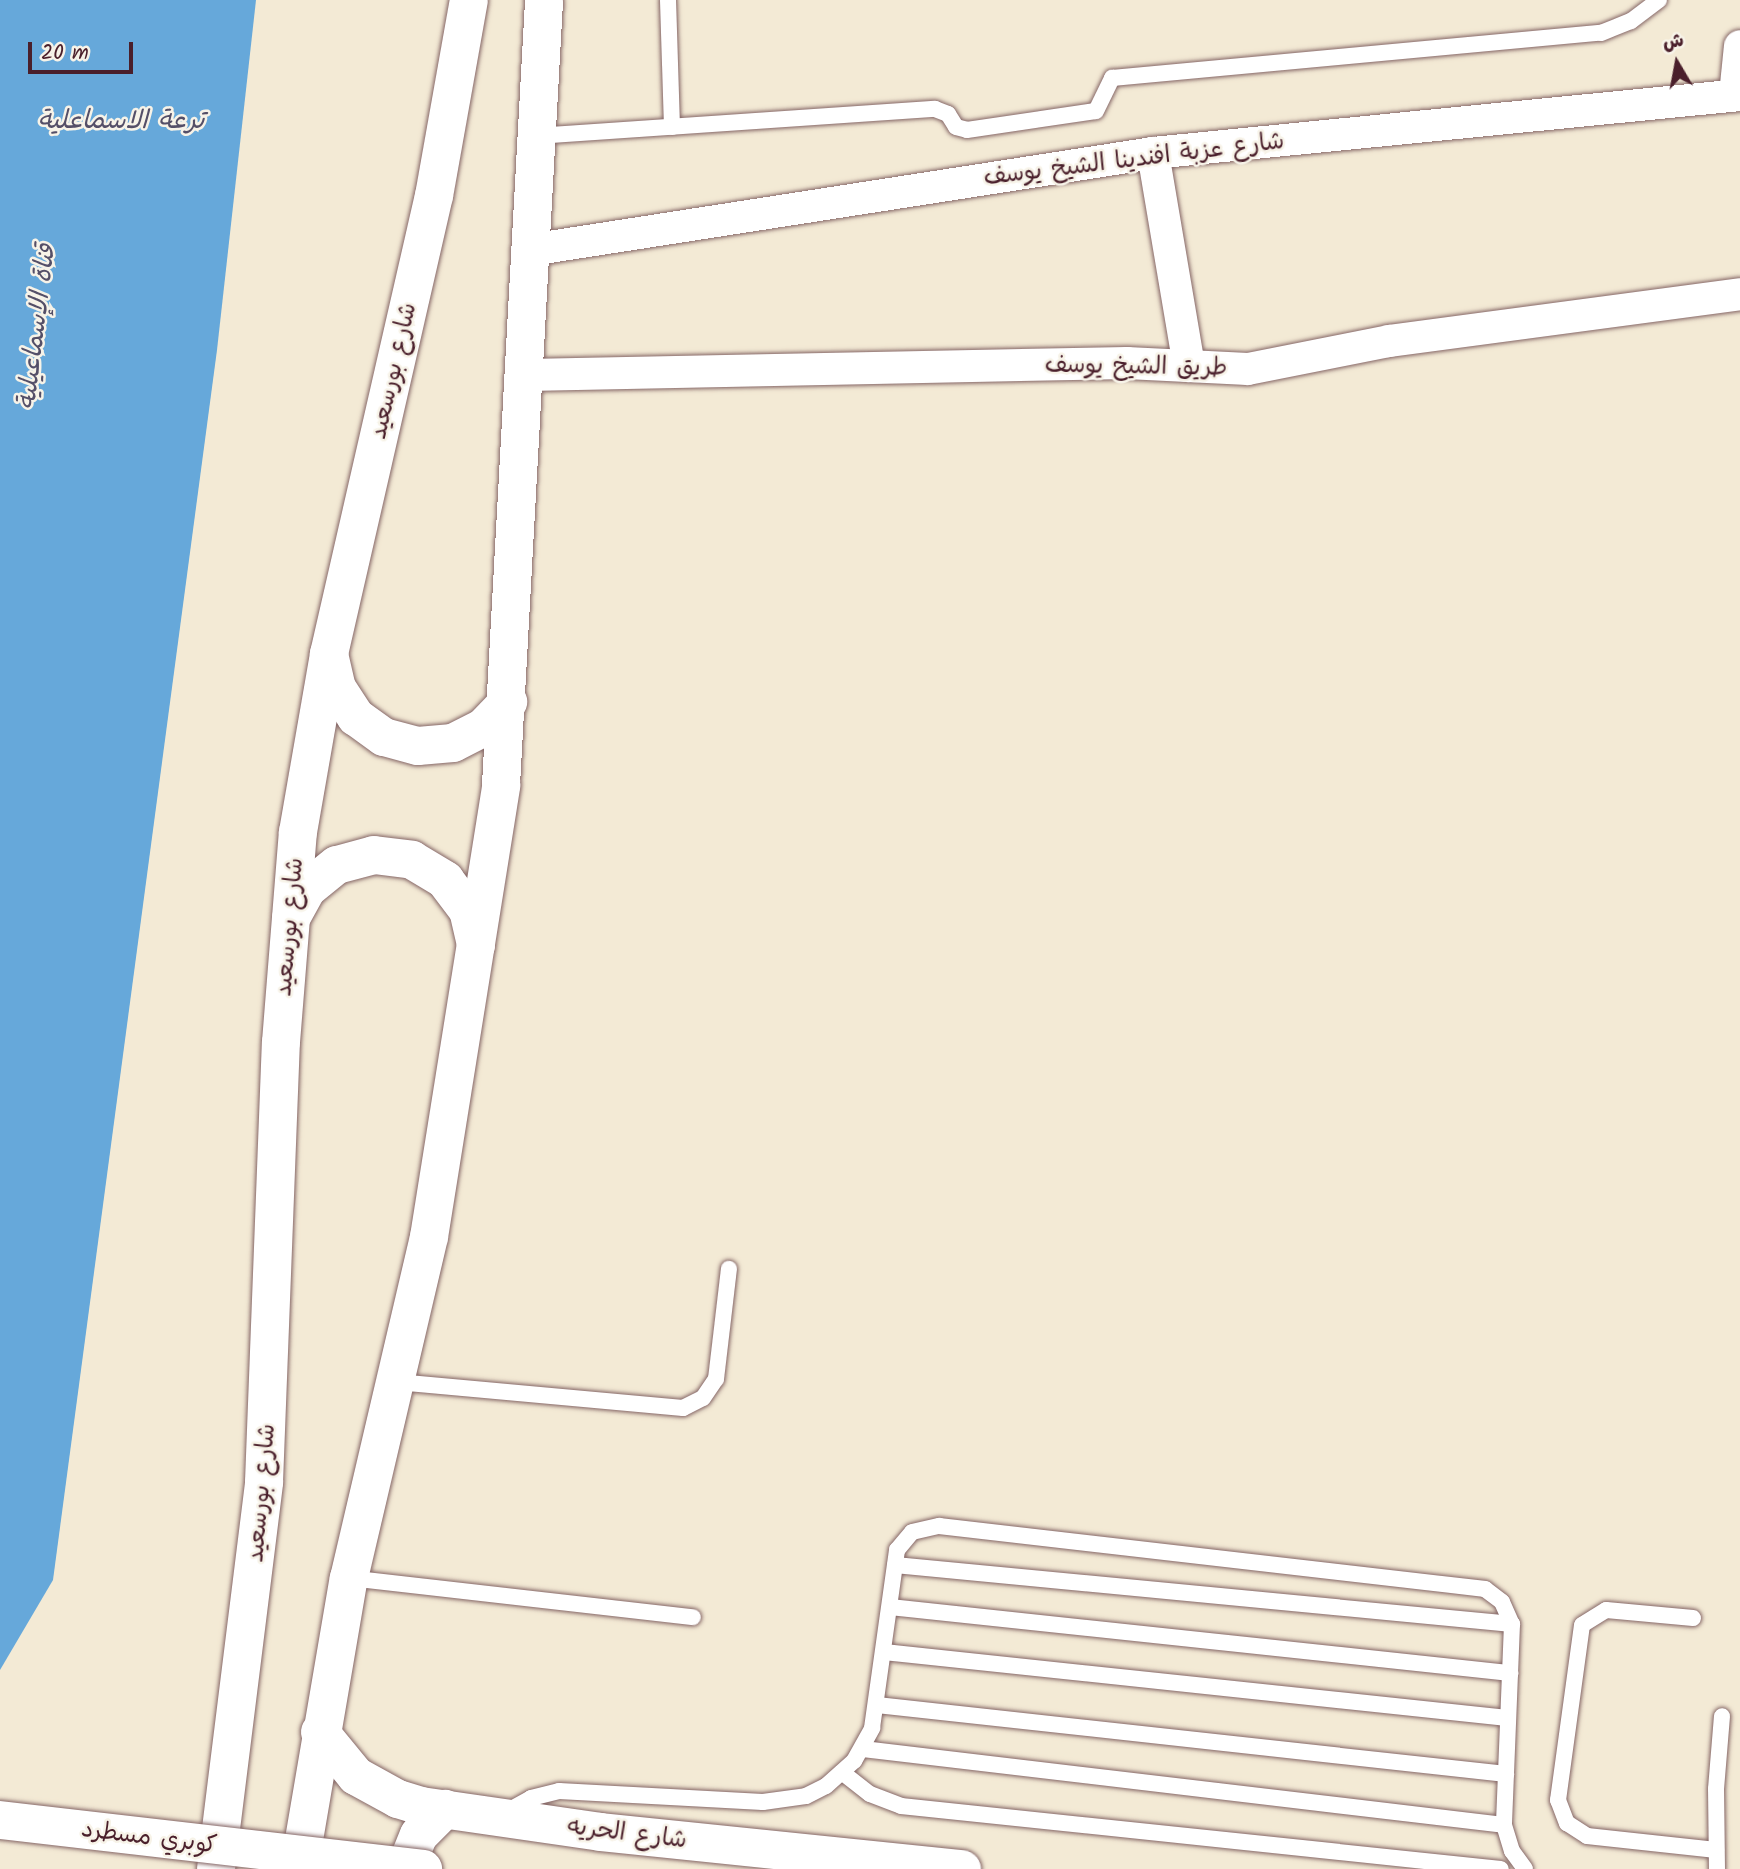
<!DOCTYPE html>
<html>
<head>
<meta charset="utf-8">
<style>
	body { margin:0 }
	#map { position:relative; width:1740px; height:1869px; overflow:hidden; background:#f3ead5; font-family:Kalam,"Playpen Sans Arabic",sans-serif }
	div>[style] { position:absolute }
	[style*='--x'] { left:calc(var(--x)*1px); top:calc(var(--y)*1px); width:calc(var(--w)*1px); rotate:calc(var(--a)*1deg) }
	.water>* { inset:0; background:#66a8da }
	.roads { filter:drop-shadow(0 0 2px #856666) drop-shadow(0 0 2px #856666) }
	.service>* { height:16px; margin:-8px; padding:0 8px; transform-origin:8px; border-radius:8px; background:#fff }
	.minor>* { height:32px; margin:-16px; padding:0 16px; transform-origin:16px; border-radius:16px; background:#fff }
	.secondary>* { height:38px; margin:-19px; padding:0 19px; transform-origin:19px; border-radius:19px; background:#fff }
	.bridges { filter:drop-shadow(0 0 2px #856666) drop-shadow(0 0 2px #856666) }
	.secondary-bridge>* { height:38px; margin:-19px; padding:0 19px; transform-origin:19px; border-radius:19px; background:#fff }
	span { translate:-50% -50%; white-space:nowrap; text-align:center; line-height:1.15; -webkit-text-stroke:5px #f7f3e8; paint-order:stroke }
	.street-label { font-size:24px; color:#4a1f2b }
	.water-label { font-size:26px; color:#544f68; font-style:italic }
	.north { position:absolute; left:1642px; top:28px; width:70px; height:70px; -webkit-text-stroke:5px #f7f3e8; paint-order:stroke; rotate:350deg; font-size:19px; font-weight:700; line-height:28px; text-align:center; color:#4a1f2b }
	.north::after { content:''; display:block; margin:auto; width:24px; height:32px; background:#4a1f2b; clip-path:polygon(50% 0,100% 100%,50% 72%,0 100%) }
	.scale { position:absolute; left:28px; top:42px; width:105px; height:32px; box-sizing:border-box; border:4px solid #4a1f2b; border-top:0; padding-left:9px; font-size:21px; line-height:24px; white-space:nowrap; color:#4a1f2b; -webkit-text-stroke:5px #f7f3e8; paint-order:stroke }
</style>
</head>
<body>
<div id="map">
	<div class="water">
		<i style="clip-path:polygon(0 0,256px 0,217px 350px,53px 1580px,0 1670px)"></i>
	</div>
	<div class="roads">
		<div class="service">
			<i style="--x:668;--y:0;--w:127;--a:88.2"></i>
			<i style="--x:536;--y:136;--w:400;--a:-3.9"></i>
			<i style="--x:935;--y:109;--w:14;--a:21"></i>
			<i style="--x:948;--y:114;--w:15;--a:58"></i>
			<i style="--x:956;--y:127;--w:11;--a:15"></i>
			<i style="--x:967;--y:130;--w:130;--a:-8.4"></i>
			<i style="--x:1096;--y:111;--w:37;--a:-64"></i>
			<i style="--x:1112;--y:78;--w:491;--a:-5.3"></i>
			<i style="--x:1601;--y:33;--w:32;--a:-22"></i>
			<i style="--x:1631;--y:21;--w:35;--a:-37"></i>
			<i style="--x:397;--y:1382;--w:287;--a:5.2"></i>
			<i style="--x:683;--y:1408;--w:22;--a:-27"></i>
			<i style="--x:703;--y:1398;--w:23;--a:-56"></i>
			<i style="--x:716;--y:1379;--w:111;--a:-83.3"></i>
			<i style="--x:895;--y:1565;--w:620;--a:5.46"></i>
			<i style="--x:349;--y:1578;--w:346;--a:6.5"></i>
			<i style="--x:890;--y:1607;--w:624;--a:6.08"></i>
			<i style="--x:1693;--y:1618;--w:87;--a:-174.7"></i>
			<i style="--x:1606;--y:1610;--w:28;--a:148"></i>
			<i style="--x:1582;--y:1625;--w:177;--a:97.8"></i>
			<i style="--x:1558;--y:1800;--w:25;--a:69"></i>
			<i style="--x:1567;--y:1823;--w:24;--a:33"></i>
			<i style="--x:1587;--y:1836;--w:130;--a:6.2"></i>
			<i style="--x:884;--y:1652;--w:627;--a:6.04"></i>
			<i style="--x:877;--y:1705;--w:633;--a:6.26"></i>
			<i style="--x:863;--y:1749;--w:645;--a:6.76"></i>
			<i style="--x:843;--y:1773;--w:34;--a:38"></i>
			<i style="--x:870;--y:1794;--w:33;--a:21"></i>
			<i style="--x:901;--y:1806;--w:603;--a:5.99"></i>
			<i style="--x:506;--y:1812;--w:29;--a:-29"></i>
			<i style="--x:531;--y:1798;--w:29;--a:-14"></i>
			<i style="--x:559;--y:1791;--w:204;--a:3.1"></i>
			<i style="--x:763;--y:1802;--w:43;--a:-7.9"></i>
			<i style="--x:806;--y:1796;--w:22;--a:-27"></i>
			<i style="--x:826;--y:1786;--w:38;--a:-42"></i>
			<i style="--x:854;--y:1761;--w:38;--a:-61"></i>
			<i style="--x:872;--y:1728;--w:180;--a:-82"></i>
			<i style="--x:897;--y:1550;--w:23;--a:-50"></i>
			<i style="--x:912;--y:1532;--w:28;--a:-13"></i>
			<i style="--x:939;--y:1526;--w:550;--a:6.58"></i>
			<i style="--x:1485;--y:1589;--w:21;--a:37"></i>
			<i style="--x:1502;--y:1602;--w:24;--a:66"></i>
			<i style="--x:1512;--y:1624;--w:201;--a:92.3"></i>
			<i style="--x:1504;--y:1825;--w:27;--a:73"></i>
			<i style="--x:1512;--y:1851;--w:22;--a:54"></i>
			<i style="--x:1717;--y:1869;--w:80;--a:-90.7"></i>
			<i style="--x:1716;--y:1789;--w:73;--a:-85.3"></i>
		</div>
		<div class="minor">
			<i style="--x:1735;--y:95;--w:49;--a:-84.2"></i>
			<i style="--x:1153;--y:153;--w:216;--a:80.4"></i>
			<i style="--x:530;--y:250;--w:631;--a:-8.85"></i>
			<i style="--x:1153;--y:153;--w:590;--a:-5.64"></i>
			<i style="--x:527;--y:375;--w:600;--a:-1.15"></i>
			<i style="--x:1127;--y:363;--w:121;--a:2.8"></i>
			<i style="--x:1248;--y:369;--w:144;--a:-11.2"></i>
			<i style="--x:1389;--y:341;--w:354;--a:-7.6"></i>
		</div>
		<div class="secondary">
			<i style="--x:329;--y:654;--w:35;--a:77"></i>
			<i style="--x:337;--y:688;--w:35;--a:57"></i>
			<i style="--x:356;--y:717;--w:34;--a:36"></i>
			<i style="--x:384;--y:737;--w:35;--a:15"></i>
			<i style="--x:418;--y:746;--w:35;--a:-5"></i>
			<i style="--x:453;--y:743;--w:35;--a:-27"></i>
			<i style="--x:484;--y:727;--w:35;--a:-46"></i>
			<i style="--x:291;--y:918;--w:33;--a:-61"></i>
			<i style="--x:307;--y:889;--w:38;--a:-39"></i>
			<i style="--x:337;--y:865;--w:38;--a:-15"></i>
			<i style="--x:374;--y:855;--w:38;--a:7"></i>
			<i style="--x:412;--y:860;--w:39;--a:31"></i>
			<i style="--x:445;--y:880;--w:38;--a:53"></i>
			<i style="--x:468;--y:910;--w:36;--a:77"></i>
			<i style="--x:320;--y:1732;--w:57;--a:50.7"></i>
			<i style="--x:356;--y:1776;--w:48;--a:28.7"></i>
			<i style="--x:398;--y:1799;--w:24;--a:17"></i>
			<i style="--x:421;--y:1806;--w:182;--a:8.2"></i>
			<i style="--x:601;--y:1832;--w:363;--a:5.9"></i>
			<i style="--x:216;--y:1869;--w:390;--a:-82.9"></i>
			<i style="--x:264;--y:1482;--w:440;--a:-87.8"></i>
			<i style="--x:281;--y:1042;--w:211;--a:-85.4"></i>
			<i style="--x:298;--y:832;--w:181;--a:-80.1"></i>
			<i style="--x:329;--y:654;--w:470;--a:-77.1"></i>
			<i style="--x:434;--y:196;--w:199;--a:-79.9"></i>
			<i style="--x:299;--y:1869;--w:295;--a:-80.3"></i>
			<i style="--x:349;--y:1578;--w:350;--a:-76.8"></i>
			<i style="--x:429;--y:1237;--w:458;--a:-80.9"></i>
			<i style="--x:501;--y:785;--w:786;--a:-86.86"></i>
			<i style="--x:405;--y:1869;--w:37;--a:-68"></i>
			<i style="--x:419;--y:1835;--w:37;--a:-45"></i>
		</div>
	</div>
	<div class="bridges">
		<div class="secondary-bridge">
			<i style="--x:0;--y:1820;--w:426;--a:6.6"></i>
		</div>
	</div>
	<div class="street-label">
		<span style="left:1134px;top:160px;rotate:-7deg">شارع عزبة افندينا الشيخ يوسف</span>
		<span style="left:1136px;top:367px;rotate:1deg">طريق الشيخ يوسف</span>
		<span style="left:394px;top:371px;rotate:-77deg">شارع بورسعيد</span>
		<span style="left:290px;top:927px;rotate:-85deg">شارع بورسعيد</span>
		<span style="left:262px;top:1493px;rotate:-85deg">شارع بورسعيد</span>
		<span style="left:627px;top:1834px;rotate:7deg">شارع الحريه</span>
		<span style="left:149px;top:1838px;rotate:7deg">كوبري مسطرد</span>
	</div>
	<div class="water-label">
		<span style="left:121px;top:122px">ترعة الاسماعلية</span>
		<span style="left:38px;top:327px;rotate:-83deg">قناة الإسماعيلية</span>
	</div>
	<div class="north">ش</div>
	<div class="scale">20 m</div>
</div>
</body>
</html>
